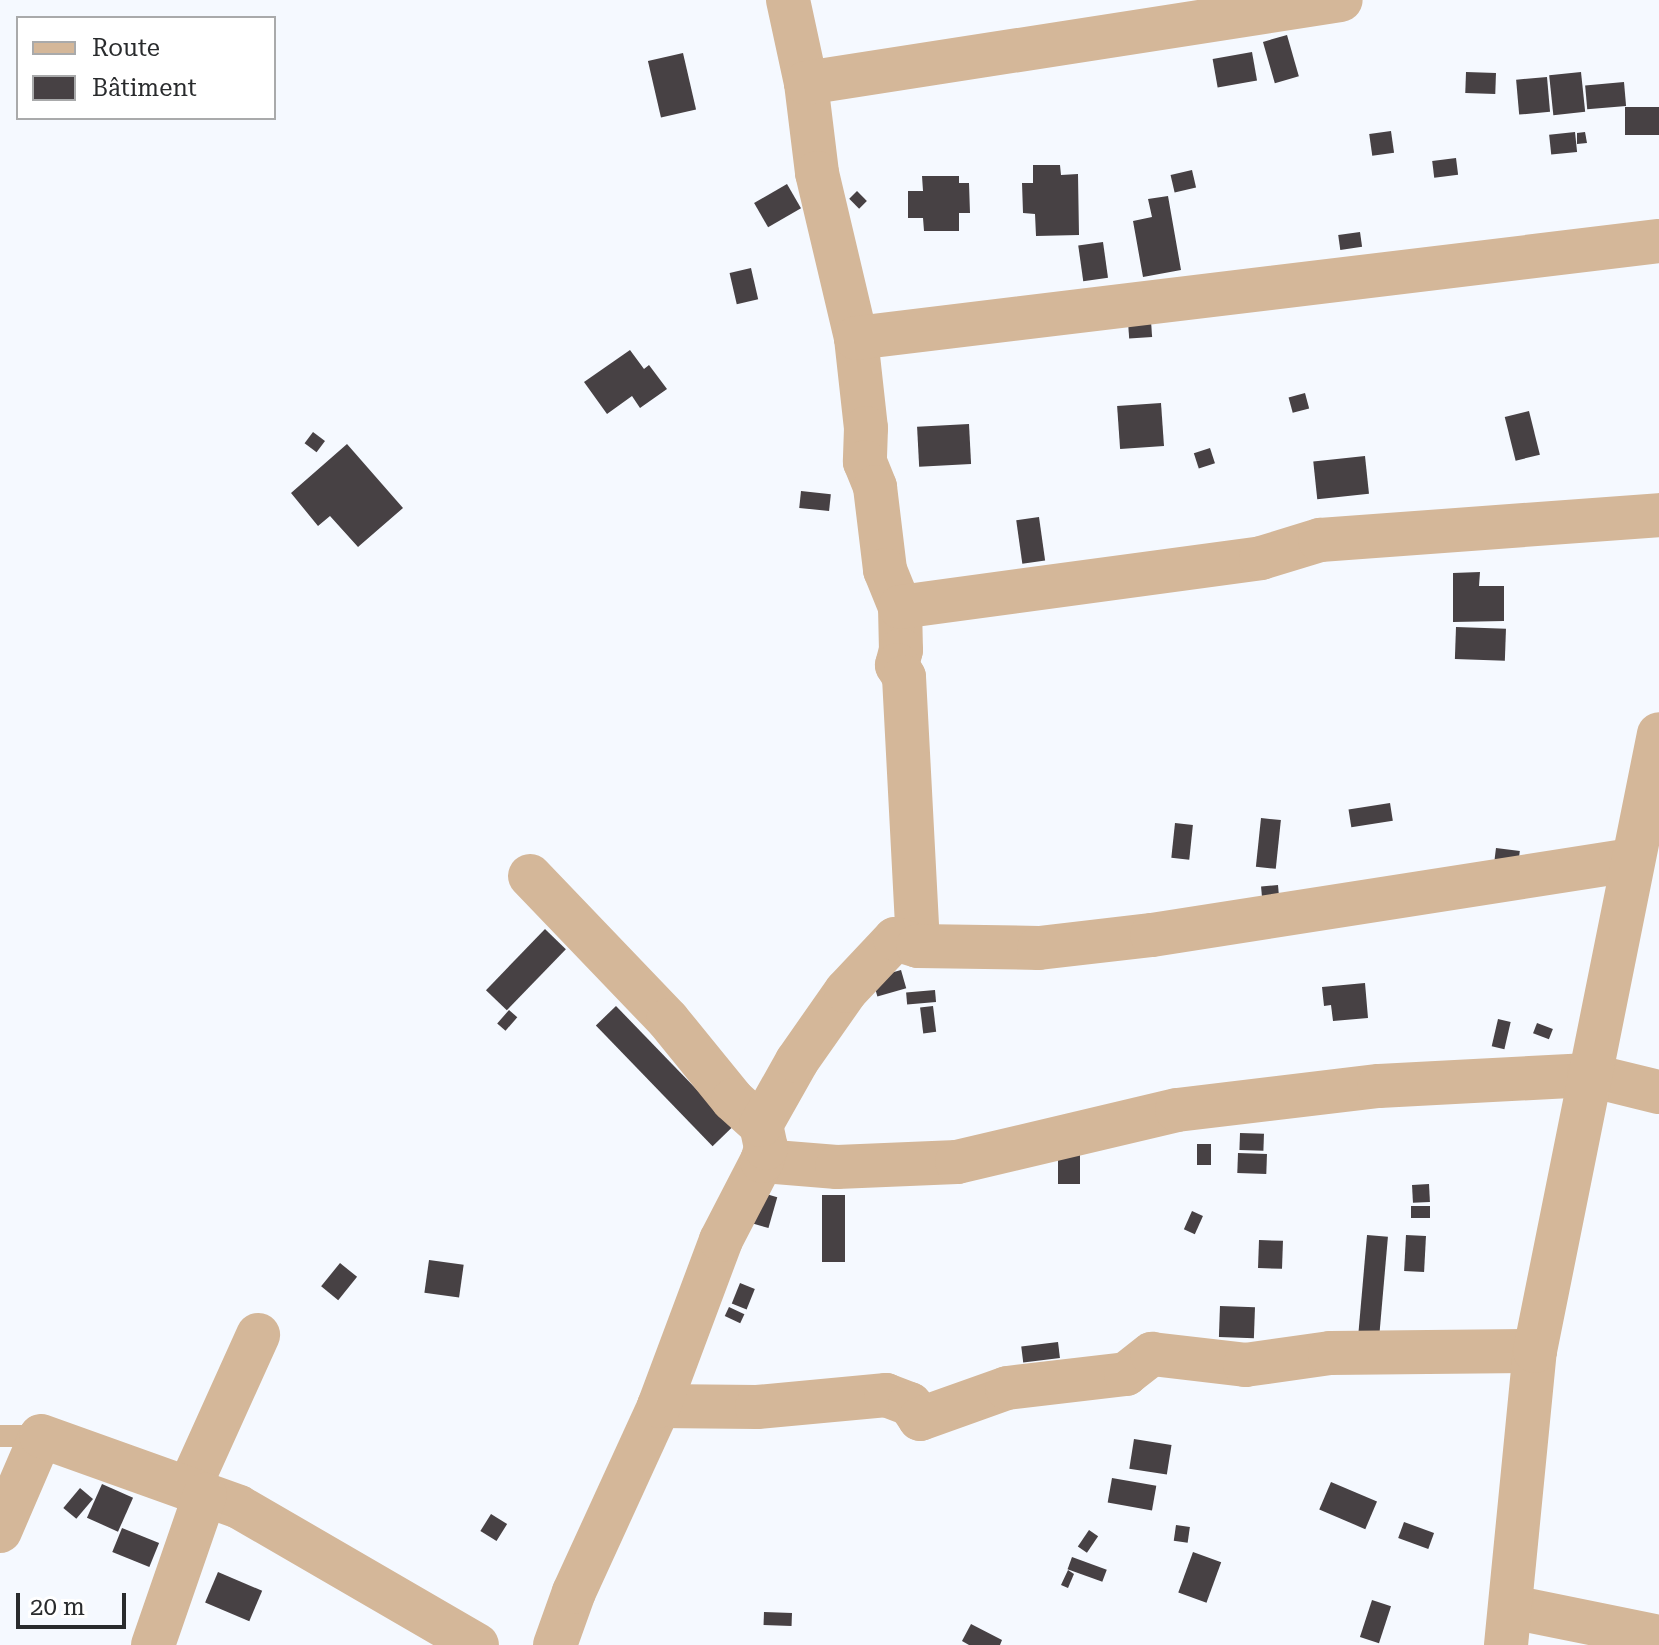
<!DOCTYPE html>
<html>
<head>
<meta charset="utf-8">
<style>
	body { margin:0 }
	#map { position:relative; width:1659px; height:1645px; overflow:hidden; background:#f5f9ff; font-family:"Roboto Serif",serif }
	div>[style] { position:absolute }
	[style*='--x'] { left:calc(var(--x)*1px); top:calc(var(--y)*1px); width:calc(var(--w)*1px); rotate:calc(var(--a)*1deg) }
	.building>* { inset:0; background:#474144; transform-origin:0 0 }
	.lane>* { height:22px; margin:-11px; padding:0 11px; transform-origin:11px; border-radius:11px; background:#d4b799 }
	.street>* { height:44px; margin:-22px; padding:0 22px; transform-origin:22px; border-radius:22px; background:#d4b799 }
	span { translate:-50% -50%; white-space:nowrap; text-align:center; line-height:1.15; -webkit-text-stroke:8px #fff; paint-order:stroke }
	.legend { position:absolute; left:16px; top:16px; width:260px; height:104px; box-sizing:border-box; background:#fff; border:2px solid #a9aaab; margin:0; padding:10px 14px; list-style:none; font-size:24px; color:#292b2d }
	.legend li { display:flex; align-items:center; gap:16px; height:40px }
	.legend b { width:40px; border:2px solid #a9aaab }
	.scale { position:absolute; left:16px; top:1593px; width:110px; height:36px; box-sizing:border-box; border:4px solid #292b2d; border-top:0; padding-left:10px; font-size:24px; line-height:28px; white-space:nowrap; color:#292b2d; -webkit-text-stroke:6px #fff; paint-order:stroke }
</style>
</head>
<body>
<div id="map">
	<div class="building">
		<i style="left:1287px;top:35px;width:43px;height:25px;rotate:74deg"></i>
		<i style="left:1252px;top:52px;width:29px;height:40px;rotate:80deg"></i>
		<i style="left:683px;top:53px;width:58px;height:36px;rotate:77deg"></i>
		<i style="left:1466px;top:72px;width:30px;height:21px;rotate:2deg"></i>
		<i style="left:1581px;top:72px;width:40px;height:32px;rotate:84deg"></i>
		<i style="left:1547px;top:77px;width:35px;height:31px;rotate:85deg"></i>
		<i style="left:1624px;top:82px;width:24px;height:39px;rotate:85deg"></i>
		<i style="left:1659px;top:107px;width:28px;height:34px;rotate:90deg"></i>
		<i style="left:1391px;top:131px;width:22px;height:22px;rotate:82deg"></i>
		<i style="left:1575px;top:132px;width:20px;height:26px;rotate:84deg"></i>
		<i style="clip-path:polygon(1585px 132px,1587px 143px,1577px 144px,1577px 133px)"></i>
		<i style="left:1456px;top:158px;width:17px;height:24px;rotate:83deg"></i>
		<i style="clip-path:polygon(1033px 165px,1060px 165px,1061px 175px,1078px 174px,1079px 235px,1036px 236px,1035px 214px,1023px 213px,1022px 183px,1033px 183px)"></i>
		<i style="left:1192px;top:170px;width:18px;height:22px;rotate:77deg"></i>
		<i style="clip-path:polygon(922px 176px,959px 176px,959px 183px,969px 183px,970px 213px,959px 213px,959px 231px,924px 231px,923px 218px,908px 218px,908px 191px,923px 191px)"></i>
		<i style="left:787px;top:184px;width:28px;height:38px;rotate:60deg"></i>
		<i style="left:857px;top:191px;width:14px;height:11px;rotate:45deg"></i>
		<i style="clip-path:polygon(1168px 196px,1181px 270px,1143px 277px,1133px 221px,1152px 217px,1148px 199px)"></i>
		<i style="left:1360px;top:232px;width:15px;height:22px;rotate:82deg"></i>
		<i style="left:1103px;top:242px;width:36px;height:25px;rotate:82deg"></i>
		<i style="left:751px;top:268px;width:32px;height:22px;rotate:77deg"></i>
		<i style="left:1151px;top:321px;width:16px;height:23px;rotate:86deg"></i>
		<i style="clip-path:polygon(630px 350px,644px 369px,649px 365px,667px 389px,640px 408px,632px 396px,607px 414px,584px 382px)"></i>
		<i style="left:1305px;top:393px;width:16px;height:17px;rotate:75deg"></i>
		<i style="left:1161px;top:403px;width:43px;height:44px;rotate:86deg"></i>
		<i style="left:1529px;top:411px;width:45px;height:25px;rotate:76deg"></i>
		<i style="left:969px;top:424px;width:40px;height:52px;rotate:87deg"></i>
		<i style="left:313px;top:432px;width:15px;height:14px;rotate:37deg"></i>
		<i style="clip-path:polygon(347px 444px,403px 508px,358px 547px,330px 516px,318px 526px,291px 493px)"></i>
		<i style="left:1210px;top:448px;width:16px;height:17px;rotate:72deg"></i>
		<i style="left:1365px;top:456px;width:38px;height:52px;rotate:84deg"></i>
		<i style="left:801px;top:491px;width:30px;height:17px;rotate:6deg"></i>
		<i style="left:1039px;top:517px;width:44px;height:23px;rotate:82deg"></i>
		<i style="clip-path:polygon(1480px 572px,1479px 586px,1504px 586px,1504px 621px,1453px 622px,1453px 573px)"></i>
		<i style="left:1456px;top:627px;width:50px;height:32px;rotate:2deg"></i>
		<i style="left:1390px;top:803px;width:18px;height:42px;rotate:81deg"></i>
		<i style="left:1261px;top:818px;width:20px;height:49px;rotate:6deg"></i>
		<i style="left:1175px;top:823px;width:18px;height:35px;rotate:6deg"></i>
		<i style="left:1496px;top:848px;width:24px;height:15px;rotate:7deg"></i>
		<i style="left:1278px;top:885px;width:11px;height:17px;rotate:85deg"></i>
		<i style="left:545px;top:929px;width:29px;height:85px;rotate:44deg"></i>
		<i style="left:901px;top:970px;width:19px;height:30px;rotate:74deg"></i>
		<i style="clip-path:polygon(1365px 983px,1368px 1018px,1333px 1021px,1331px 1005px,1324px 1006px,1322px 987px)"></i>
		<i style="left:935px;top:990px;width:12px;height:29px;rotate:85deg"></i>
		<i style="left:616px;top:1006px;width:168px;height:28px;rotate:46deg"></i>
		<i style="left:933px;top:1006px;width:26px;height:13px;rotate:83deg"></i>
		<i style="left:509px;top:1010px;width:11px;height:18px;rotate:41deg"></i>
		<i style="left:1498px;top:1019px;width:13px;height:28px;rotate:13deg"></i>
		<i style="left:1537px;top:1023px;width:17px;height:11px;rotate:21deg"></i>
		<i style="left:1240px;top:1133px;width:24px;height:17px;rotate:2deg"></i>
		<i style="left:1197px;top:1144px;width:14px;height:21px"></i>
		<i style="left:1058px;top:1151px;width:22px;height:33px"></i>
		<i style="left:1238px;top:1153px;width:29px;height:20px;rotate:2deg"></i>
		<i style="left:1429px;top:1184px;width:18px;height:17px;rotate:87deg"></i>
		<i style="left:759px;top:1192px;width:19px;height:32px;rotate:16deg"></i>
		<i style="left:822px;top:1195px;width:23px;height:67px"></i>
		<i style="left:1411px;top:1206px;width:19px;height:12px"></i>
		<i style="left:1192px;top:1211px;width:12px;height:20px;rotate:24deg"></i>
		<i style="left:1367px;top:1235px;width:21px;height:103px;rotate:5deg"></i>
		<i style="left:1406px;top:1235px;width:20px;height:36px;rotate:3deg"></i>
		<i style="left:1259px;top:1240px;width:24px;height:28px;rotate:2deg"></i>
		<i style="left:429px;top:1260px;width:35px;height:33px;rotate:8deg"></i>
		<i style="left:340px;top:1263px;width:22px;height:30px;rotate:39deg"></i>
		<i style="left:740px;top:1283px;width:16px;height:22px;rotate:22deg"></i>
		<i style="left:1220px;top:1306px;width:35px;height:31px;rotate:2deg"></i>
		<i style="left:729px;top:1307px;width:17px;height:10px;rotate:25deg"></i>
		<i style="left:1058px;top:1342px;width:16px;height:37px;rotate:83deg"></i>
		<i style="left:1134px;top:1439px;width:38px;height:30px;rotate:9deg"></i>
		<i style="left:1112px;top:1478px;width:45px;height:25px;rotate:10deg"></i>
		<i style="left:1331px;top:1482px;width:50px;height:30px;rotate:23deg"></i>
		<i style="left:102px;top:1484px;width:34px;height:37px;rotate:24deg"></i>
		<i style="left:80px;top:1488px;width:17px;height:26px;rotate:40deg"></i>
		<i style="left:491px;top:1514px;width:19px;height:20px;rotate:32deg"></i>
		<i style="left:1404px;top:1522px;width:32px;height:17px;rotate:20deg"></i>
		<i style="left:1176px;top:1525px;width:14px;height:16px;rotate:8deg"></i>
		<i style="left:122px;top:1528px;width:40px;height:26px;rotate:22deg"></i>
		<i style="left:1089px;top:1530px;width:11px;height:20px;rotate:34deg"></i>
		<i style="left:1193px;top:1552px;width:30px;height:43px;rotate:20deg"></i>
		<i style="left:1072px;top:1557px;width:37px;height:13px;rotate:20deg"></i>
		<i style="clip-path:polygon(1068px 1570px,1074px 1574px,1068px 1588px,1061px 1585px)"></i>
		<i style="left:218px;top:1572px;width:48px;height:33px;rotate:23deg"></i>
		<i style="left:1372px;top:1600px;width:20px;height:39px;rotate:18deg"></i>
		<i style="left:764px;top:1612px;width:28px;height:13px;rotate:2deg"></i>
		<i style="clip-path:polygon(971px 1624px,1002px 1640px,1000px 1645px,969px 1645px,962px 1641px)"></i>
	</div>
	<div class="lane">
		<i style="--x:0;--y:1436;--w:41;--a:0"></i>
	</div>
	<div class="street">
		<i style="--x:788;--y:0;--w:85;--a:77.8"></i>
		<i style="--x:806;--y:83;--w:91;--a:83"></i>
		<i style="--x:817;--y:173;--w:170;--a:76.7"></i>
		<i style="--x:856;--y:338;--w:91;--a:83.7"></i>
		<i style="--x:866;--y:428;--w:34;--a:92"></i>
		<i style="--x:865;--y:462;--w:27;--a:68"></i>
		<i style="--x:875;--y:487;--w:84;--a:83.1"></i>
		<i style="--x:885;--y:570;--w:40;--a:68"></i>
		<i style="--x:900;--y:607;--w:43;--a:88.7"></i>
		<i style="--x:901;--y:650;--w:16;--a:105"></i>
		<i style="--x:897;--y:665;--w:14;--a:60"></i>
		<i style="--x:904;--y:677;--w:269;--a:87"></i>
		<i style="--x:806;--y:83;--w:541;--a:-8.82"></i>
		<i style="--x:856;--y:338;--w:809;--a:-6.89"></i>
		<i style="--x:900;--y:607;--w:364;--a:-7.7"></i>
		<i style="--x:1261;--y:558;--w:62;--a:-17"></i>
		<i style="--x:1320;--y:540;--w:340;--a:-4.2"></i>
		<i style="--x:530;--y:876;--w:199;--a:46.2"></i>
		<i style="--x:668;--y:1020;--w:103;--a:50.9"></i>
		<i style="--x:733;--y:1100;--w:38;--a:42"></i>
		<i style="--x:762;--y:1161;--w:75;--a:4.6"></i>
		<i style="--x:837;--y:1167;--w:120;--a:-2.4"></i>
		<i style="--x:957;--y:1162;--w:226;--a:-13.3"></i>
		<i style="--x:1177;--y:1110;--w:203;--a:-6.8"></i>
		<i style="--x:1379;--y:1086;--w:210;--a:-3"></i>
		<i style="--x:1589;--y:1075;--w:72;--a:13.7"></i>
		<i style="--x:659;--y:1406;--w:98;--a:0.6"></i>
		<i style="--x:757;--y:1407;--w:130;--a:-5.3"></i>
		<i style="--x:886;--y:1395;--w:26;--a:21"></i>
		<i style="--x:910;--y:1404;--w:18;--a:56"></i>
		<i style="--x:920;--y:1419;--w:92;--a:-19.6"></i>
		<i style="--x:1007;--y:1388;--w:120;--a:-6.7"></i>
		<i style="--x:1126;--y:1374;--w:33;--a:-38"></i>
		<i style="--x:1152;--y:1354;--w:94;--a:6.7"></i>
		<i style="--x:1245;--y:1365;--w:86;--a:-8"></i>
		<i style="--x:1330;--y:1353;--w:205;--a:-0.6"></i>
		<i style="--x:189;--y:1488;--w:168;--a:-65.7"></i>
		<i style="--x:0;--y:1531;--w:103;--a:-66.7"></i>
		<i style="--x:41;--y:1436;--w:210;--a:19.7"></i>
		<i style="--x:239;--y:1507;--w:275;--a:30.1"></i>
		<i style="--x:1512;--y:1607;--w:150;--a:11.5"></i>
		<i style="--x:153;--y:1645;--w:159;--a:-70.9"></i>
		<i style="--x:555;--y:1645;--w:56;--a:-70.3"></i>
		<i style="--x:574;--y:1592;--w:205;--a:-65.4"></i>
		<i style="--x:659;--y:1406;--w:177;--a:-69.5"></i>
		<i style="--x:721;--y:1240;--w:89;--a:-62.6"></i>
		<i style="--x:762;--y:1161;--w:14;--a:-73"></i>
		<i style="--x:766;--y:1148;--w:24;--a:-102"></i>
		<i style="--x:761;--y:1125;--w:73;--a:-60.6"></i>
		<i style="--x:797;--y:1061;--w:85;--a:-55"></i>
		<i style="--x:846;--y:991;--w:71;--a:-46.7"></i>
		<i style="--x:895;--y:939;--w:24;--a:17"></i>
		<i style="--x:918;--y:946;--w:121;--a:0.9"></i>
		<i style="--x:1039;--y:948;--w:114;--a:-6.6"></i>
		<i style="--x:1152;--y:935;--w:485;--a:-8.9"></i>
		<i style="--x:1506;--y:1645;--w:295;--a:-84.4"></i>
		<i style="--x:1535;--y:1351;--w:629;--a:-78.64"></i>
	</div>
	<ul class="legend">
	<li><b style="height:10px;background:#d4b799"></b>Route</li>
	<li><b style="height:22px;background:#474144"></b>Bâtiment</li>
	</ul>
	<div class="scale">20 m</div>
</div>
</body>
</html>
